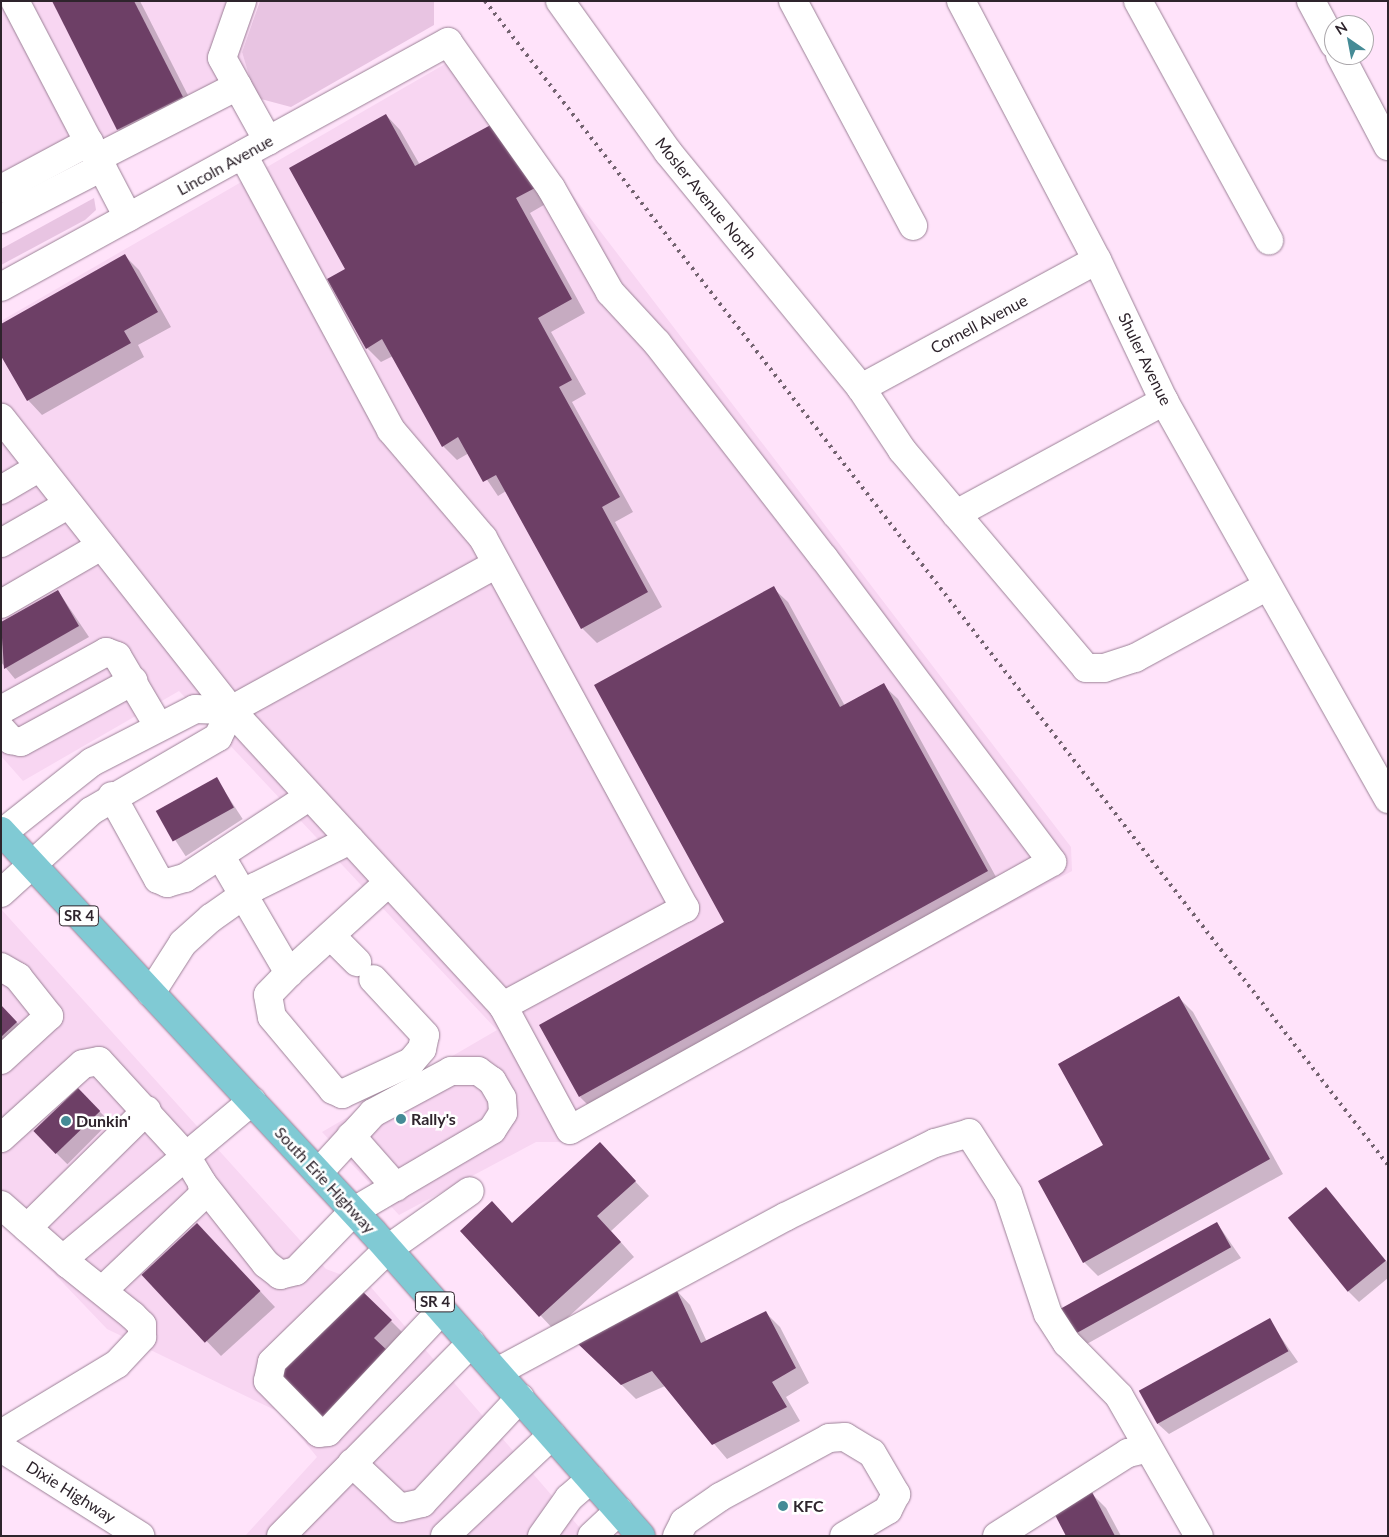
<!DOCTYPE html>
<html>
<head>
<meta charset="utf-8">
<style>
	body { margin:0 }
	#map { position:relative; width:1389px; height:1537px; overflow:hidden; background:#ffe3fa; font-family:Lato,sans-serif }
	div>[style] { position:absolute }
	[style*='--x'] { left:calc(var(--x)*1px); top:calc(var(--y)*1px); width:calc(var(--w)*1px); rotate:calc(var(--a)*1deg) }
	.built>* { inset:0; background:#f8d6f2 }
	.green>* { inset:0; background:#e8c4e2 }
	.shadow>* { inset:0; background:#0003; transform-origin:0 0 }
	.building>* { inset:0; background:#6d3f66; transform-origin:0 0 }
	.roads { filter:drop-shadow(0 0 1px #9b8196) drop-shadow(0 0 1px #9b8196) }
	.minor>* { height:28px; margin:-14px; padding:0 14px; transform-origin:14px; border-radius:14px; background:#fff }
	.major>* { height:28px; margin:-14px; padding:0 14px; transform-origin:14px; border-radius:14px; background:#80cad4 }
	.rail>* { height:4px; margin-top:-2px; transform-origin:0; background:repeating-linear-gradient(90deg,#736370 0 2.5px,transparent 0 7.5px) }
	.dots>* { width:14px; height:14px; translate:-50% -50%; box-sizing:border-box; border:2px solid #fff; border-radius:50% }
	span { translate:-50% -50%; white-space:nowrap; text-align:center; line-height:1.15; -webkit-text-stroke:5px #fff; paint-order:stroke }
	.shield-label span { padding:1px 4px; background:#fff; border:1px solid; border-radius:4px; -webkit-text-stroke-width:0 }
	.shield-label { font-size:15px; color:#2e242c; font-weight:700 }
	.street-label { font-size:16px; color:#2e242c }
	.poi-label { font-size:16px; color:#2e242c; font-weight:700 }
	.left { translate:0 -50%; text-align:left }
	.frame { position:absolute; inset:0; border:2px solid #2e242c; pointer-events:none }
	.north { position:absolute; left:1324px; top:15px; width:50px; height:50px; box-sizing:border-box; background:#fff; border:1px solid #aba7ab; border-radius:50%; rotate:327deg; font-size:14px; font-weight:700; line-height:20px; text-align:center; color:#2e242c }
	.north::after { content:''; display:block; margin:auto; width:18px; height:22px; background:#458b96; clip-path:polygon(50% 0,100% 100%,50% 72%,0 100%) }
</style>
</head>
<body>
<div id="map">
	<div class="built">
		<i style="clip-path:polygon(1px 1px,259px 1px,242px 52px,252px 86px,1px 230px)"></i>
		<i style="clip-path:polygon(464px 53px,1071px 847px,1072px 871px,569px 1142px,536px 1142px,399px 1215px,322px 1132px,497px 1030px,179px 691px,23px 781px,1px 756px,1px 321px)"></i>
		<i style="clip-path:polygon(1px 909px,326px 1269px,369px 1285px,587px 1536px,245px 1536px,317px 1457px,281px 1413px,107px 1329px,1px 1218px)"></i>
	</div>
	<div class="green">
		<i style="clip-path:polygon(260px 1px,434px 1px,434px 25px,291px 107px,261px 99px,252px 86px,242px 52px)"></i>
		<i style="clip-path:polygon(94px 198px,96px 210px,85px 220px,1px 265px,1px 249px)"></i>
	</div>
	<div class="shadow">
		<i style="clip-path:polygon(53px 1px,140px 1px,196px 111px,133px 144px,118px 129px)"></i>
		<i style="clip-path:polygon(386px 115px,400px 130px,420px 165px,498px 122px,549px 202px,530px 213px,585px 313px,551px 332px,586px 394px,572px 402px,633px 512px,615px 522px,662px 607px,597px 643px,582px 628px,506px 491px,498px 496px,469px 453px,457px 460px,443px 446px,393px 356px,381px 362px,367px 348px,347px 270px)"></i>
		<i style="clip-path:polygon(125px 256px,139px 270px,171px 327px,138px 345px,144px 357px,42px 415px,28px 400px)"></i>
		<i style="clip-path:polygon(773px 588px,788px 602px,845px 706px,883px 685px,898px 699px,1001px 886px,594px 1111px,580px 1097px,726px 923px)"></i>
		<i style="clip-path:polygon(58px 591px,89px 637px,15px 679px,1px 662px,1px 624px)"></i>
		<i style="left:216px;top:778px;width:49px;height:68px;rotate:57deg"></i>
		<i style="clip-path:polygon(1179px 998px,1193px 1012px,1283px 1174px,1098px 1276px,1084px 1262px)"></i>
		<i style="clip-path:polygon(1px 1006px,27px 1033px,1px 1057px)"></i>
		<i style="left:78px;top:1090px;width:45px;height:60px;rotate:45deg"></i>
		<i style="clip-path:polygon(600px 1144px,649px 1196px,611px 1231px,634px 1257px,554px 1330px,462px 1231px,513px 1224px)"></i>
		<i style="clip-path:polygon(1326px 1189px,1388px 1263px,1388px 1278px,1359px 1302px,1348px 1291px)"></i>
		<i style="clip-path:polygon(1217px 1223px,1241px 1258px,1085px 1345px,1075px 1334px)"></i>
		<i style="clip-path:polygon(211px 1239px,275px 1307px,221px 1356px,143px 1275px)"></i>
		<i style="clip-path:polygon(676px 1290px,690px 1305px,707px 1342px,766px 1313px,780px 1327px,809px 1383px,786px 1397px,800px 1421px,727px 1459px,665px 1386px,636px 1399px,577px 1341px)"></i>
		<i style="clip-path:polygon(1269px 1320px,1298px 1362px,1169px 1434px,1158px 1424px)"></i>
		<i style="clip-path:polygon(391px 1321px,405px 1335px,388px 1353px,292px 1388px)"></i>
		<i style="clip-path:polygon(1092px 1494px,1106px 1508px,1121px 1536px,1067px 1536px)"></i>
	</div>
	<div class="building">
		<i style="clip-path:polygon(52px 1px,134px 1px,183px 97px,117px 130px)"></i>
		<i style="clip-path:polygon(386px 114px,415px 166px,498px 121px,535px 188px,516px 198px,572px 299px,538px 318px,572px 380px,559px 387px,620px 497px,602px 507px,648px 592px,581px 629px,496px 475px,483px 482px,458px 437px,442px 447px,382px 339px,366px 349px,327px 279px,345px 269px,289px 168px)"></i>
		<i style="clip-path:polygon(125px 254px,158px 312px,124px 331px,131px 343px,27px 401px,1px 356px,1px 324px)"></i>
		<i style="clip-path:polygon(774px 586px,840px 707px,884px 683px,988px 871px,579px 1097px,539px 1025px,724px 922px,594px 685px)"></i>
		<i style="clip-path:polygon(58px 590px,79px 626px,4px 669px,1px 622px)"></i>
		<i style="left:217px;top:777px;width:35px;height:70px;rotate:61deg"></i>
		<i style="clip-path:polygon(1179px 996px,1270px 1159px,1083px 1263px,1038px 1181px,1103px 1145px,1058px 1064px)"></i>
		<i style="clip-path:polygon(1px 1005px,17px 1022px,1px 1037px)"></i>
		<i style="left:78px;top:1088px;width:32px;height:62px;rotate:46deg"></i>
		<i style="clip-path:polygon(600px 1142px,636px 1181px,597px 1216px,621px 1242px,539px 1317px,460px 1231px,492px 1201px,512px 1223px)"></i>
		<i style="left:1326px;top:1187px;width:95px;height:49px;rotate:51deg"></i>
		<i style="left:1217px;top:1222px;width:29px;height:180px;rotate:61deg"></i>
		<i style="left:197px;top:1223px;width:93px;height:76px;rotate:47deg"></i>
		<i style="clip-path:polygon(359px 1288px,392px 1320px,374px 1338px,391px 1354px,327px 1422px,276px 1374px)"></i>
		<i style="clip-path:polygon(676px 1289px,701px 1343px,766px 1311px,796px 1368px,772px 1382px,787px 1407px,712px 1445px,652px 1371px,621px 1385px,575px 1341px)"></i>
		<i style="left:1270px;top:1318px;width:38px;height:150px;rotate:61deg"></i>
		<i style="clip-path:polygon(1092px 1492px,1115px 1536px,1066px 1536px,1054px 1513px)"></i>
	</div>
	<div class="roads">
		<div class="minor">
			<i style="--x:15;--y:1;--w:244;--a:62.4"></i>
			<i style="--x:242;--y:1;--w:60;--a:109.3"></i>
			<i style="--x:222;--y:58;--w:95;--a:61"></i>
			<i style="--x:560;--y:1;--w:186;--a:54.4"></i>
			<i style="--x:668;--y:152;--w:305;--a:50.7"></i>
			<i style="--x:861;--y:388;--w:74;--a:56.5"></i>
			<i style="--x:902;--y:450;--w:285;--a:49.8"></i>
			<i style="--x:1086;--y:668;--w:18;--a:0"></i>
			<i style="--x:1104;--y:668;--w:33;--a:-18"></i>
			<i style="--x:1135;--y:658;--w:149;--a:-28.5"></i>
			<i style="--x:793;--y:1;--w:255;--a:61.9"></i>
			<i style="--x:961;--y:1;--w:293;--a:62.3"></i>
			<i style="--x:1097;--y:260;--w:156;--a:64.6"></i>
			<i style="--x:1164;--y:401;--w:457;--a:60.6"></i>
			<i style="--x:1138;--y:1;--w:273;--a:61.3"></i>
			<i style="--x:1311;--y:1;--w:49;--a:61.9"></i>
			<i style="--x:1340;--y:55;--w:103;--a:62.2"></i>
			<i style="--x:243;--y:155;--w:312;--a:61.7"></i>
			<i style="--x:391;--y:430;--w:142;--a:49.6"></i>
			<i style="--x:483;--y:538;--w:422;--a:61.4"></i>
			<i style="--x:685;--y:908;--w:207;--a:151.7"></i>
			<i style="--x:97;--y:158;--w:158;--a:-27.1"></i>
			<i style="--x:1;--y:189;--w:100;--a:-28.1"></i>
			<i style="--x:1;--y:219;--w:114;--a:-27.2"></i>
			<i style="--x:1;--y:287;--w:510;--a:-28.73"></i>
			<i style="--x:448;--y:42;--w:179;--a:54.8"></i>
			<i style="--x:551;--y:188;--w:120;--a:60.4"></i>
			<i style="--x:610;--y:292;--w:69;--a:47.3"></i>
			<i style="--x:657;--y:343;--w:272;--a:52.2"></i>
			<i style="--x:824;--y:558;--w:380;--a:53.1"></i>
			<i style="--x:1052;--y:862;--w:551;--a:150.93"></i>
			<i style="--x:570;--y:1130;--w:141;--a:-118.4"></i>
			<i style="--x:503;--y:1006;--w:402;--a:-132.6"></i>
			<i style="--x:231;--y:710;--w:372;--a:-128.2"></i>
			<i style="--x:861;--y:388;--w:268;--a:-28.5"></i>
			<i style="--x:1;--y:490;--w:45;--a:-30.5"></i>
			<i style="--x:956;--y:514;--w:237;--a:-28.5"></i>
			<i style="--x:1;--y:543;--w:78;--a:-29.8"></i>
			<i style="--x:1;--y:604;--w:116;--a:-30.1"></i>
			<i style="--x:1;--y:710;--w:120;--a:-28.9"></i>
			<i style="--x:106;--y:652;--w:12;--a:20"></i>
			<i style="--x:117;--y:656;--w:82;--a:59.4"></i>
			<i style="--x:1;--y:729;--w:15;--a:48"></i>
			<i style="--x:11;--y:740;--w:10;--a:11"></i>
			<i style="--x:21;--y:742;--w:128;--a:-28.6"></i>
			<i style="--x:112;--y:796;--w:95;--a:61"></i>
			<i style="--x:158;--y:879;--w:10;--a:24"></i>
			<i style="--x:167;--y:883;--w:19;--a:-16"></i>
			<i style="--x:185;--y:878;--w:149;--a:-33.3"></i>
			<i style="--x:1;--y:834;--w:116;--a:-38.4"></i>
			<i style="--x:92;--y:762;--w:116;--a:-27.2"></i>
			<i style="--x:195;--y:709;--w:36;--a:2"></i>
			<i style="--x:231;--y:710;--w:303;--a:-28.8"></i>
			<i style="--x:220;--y:855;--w:137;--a:59.7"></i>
			<i style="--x:289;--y:973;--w:30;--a:134"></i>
			<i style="--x:268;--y:995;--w:22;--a:80"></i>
			<i style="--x:272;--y:1017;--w:95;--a:50.1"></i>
			<i style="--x:333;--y:1090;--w:10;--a:24"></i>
			<i style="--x:342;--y:1094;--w:76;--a:-24.9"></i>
			<i style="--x:411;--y:1062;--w:17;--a:-50"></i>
			<i style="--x:422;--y:1049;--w:14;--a:-78"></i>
			<i style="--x:425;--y:1035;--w:76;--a:-132.9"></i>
			<i style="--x:1;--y:893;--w:122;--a:-42.3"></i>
			<i style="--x:91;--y:811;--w:147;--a:-30.2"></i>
			<i style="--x:218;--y:737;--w:30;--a:-64"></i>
			<i style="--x:331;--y:936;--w:37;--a:45"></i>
			<i style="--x:1;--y:967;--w:20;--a:30"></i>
			<i style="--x:18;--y:977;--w:50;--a:51.5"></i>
			<i style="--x:49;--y:1016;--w:65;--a:137.5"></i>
			<i style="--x:289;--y:973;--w:135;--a:-42.3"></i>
			<i style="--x:151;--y:993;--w:59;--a:-57.4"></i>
			<i style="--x:183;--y:943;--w:38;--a:-42"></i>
			<i style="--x:211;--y:918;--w:54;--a:-35.2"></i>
			<i style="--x:255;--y:887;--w:106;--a:-26.3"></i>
			<i style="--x:351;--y:1136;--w:68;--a:48.6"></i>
			<i style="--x:1;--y:1138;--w:110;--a:-42.1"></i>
			<i style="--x:83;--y:1064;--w:16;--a:-11"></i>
			<i style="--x:99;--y:1061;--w:129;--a:47.5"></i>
			<i style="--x:186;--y:1156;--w:31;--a:59"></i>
			<i style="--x:202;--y:1183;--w:12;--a:85"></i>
			<i style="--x:203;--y:1195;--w:138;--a:136.5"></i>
			<i style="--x:202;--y:1183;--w:103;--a:51.7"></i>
			<i style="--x:266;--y:1264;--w:18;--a:38"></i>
			<i style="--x:280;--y:1275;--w:16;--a:-14"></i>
			<i style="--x:296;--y:1271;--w:83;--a:-46"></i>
			<i style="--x:354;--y:1211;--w:160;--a:-30.4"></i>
			<i style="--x:492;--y:1130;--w:20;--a:-57"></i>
			<i style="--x:503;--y:1113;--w:15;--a:-94"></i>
			<i style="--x:502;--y:1098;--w:20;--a:-120"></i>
			<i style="--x:492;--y:1081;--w:17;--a:-144"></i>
			<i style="--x:478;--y:1071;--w:27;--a:180"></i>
			<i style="--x:451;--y:1071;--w:89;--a:151.7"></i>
			<i style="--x:373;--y:1113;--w:81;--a:132.5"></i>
			<i style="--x:1;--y:1205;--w:89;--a:41.4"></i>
			<i style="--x:27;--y:1228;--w:168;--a:-44.5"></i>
			<i style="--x:442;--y:1310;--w:167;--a:133.1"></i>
			<i style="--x:328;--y:1432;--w:9;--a:174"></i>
			<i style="--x:319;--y:1433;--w:73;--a:-134.4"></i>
			<i style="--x:268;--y:1381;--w:19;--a:-78"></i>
			<i style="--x:272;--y:1362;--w:162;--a:-44.2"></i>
			<i style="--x:388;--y:1249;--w:100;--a:-35.3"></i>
			<i style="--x:497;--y:1372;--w:327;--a:-28.3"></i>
			<i style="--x:785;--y:1217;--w:167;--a:-26.3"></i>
			<i style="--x:935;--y:1143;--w:35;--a:-16"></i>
			<i style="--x:969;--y:1133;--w:72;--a:57.4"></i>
			<i style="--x:1008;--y:1194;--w:126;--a:71.6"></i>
			<i style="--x:1048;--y:1314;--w:35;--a:57"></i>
			<i style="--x:1067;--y:1343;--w:74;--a:45.5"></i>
			<i style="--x:1119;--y:1396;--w:161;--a:60.3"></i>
			<i style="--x:1;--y:1434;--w:135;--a:-31.1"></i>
			<i style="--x:117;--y:1364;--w:37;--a:-47"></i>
			<i style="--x:142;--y:1337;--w:12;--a:-90"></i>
			<i style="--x:142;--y:1325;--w:13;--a:-135"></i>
			<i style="--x:133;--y:1316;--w:83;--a:-141.3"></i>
			<i style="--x:68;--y:1264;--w:9;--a:-90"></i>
			<i style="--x:68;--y:1255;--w:240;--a:-39.9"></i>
			<i style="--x:1;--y:1448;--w:165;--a:32.3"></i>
			<i style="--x:352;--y:1463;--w:66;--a:43.2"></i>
			<i style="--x:400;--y:1508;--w:23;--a:-13"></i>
			<i style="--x:422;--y:1503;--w:144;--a:-47"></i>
			<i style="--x:281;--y:1536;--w:271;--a:-45.4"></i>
			<i style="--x:445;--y:1536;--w:147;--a:-43.3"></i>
			<i style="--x:542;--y:1536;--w:47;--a:-54.6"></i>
			<i style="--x:569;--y:1498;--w:29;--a:-41"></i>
			<i style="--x:592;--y:1536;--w:37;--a:-43"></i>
			<i style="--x:677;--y:1536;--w:16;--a:-63"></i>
			<i style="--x:684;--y:1522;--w:44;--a:-34.8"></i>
			<i style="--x:720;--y:1497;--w:124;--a:-28.4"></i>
			<i style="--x:829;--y:1438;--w:16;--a:-4"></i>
			<i style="--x:845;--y:1437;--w:31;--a:31"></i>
			<i style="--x:872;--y:1453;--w:48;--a:59.7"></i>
			<i style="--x:896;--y:1494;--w:18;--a:117"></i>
			<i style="--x:888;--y:1510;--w:51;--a:149.4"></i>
			<i style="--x:997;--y:1536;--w:155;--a:-32.4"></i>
			<i style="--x:1128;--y:1453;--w:17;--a:-13"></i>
		</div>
		<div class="major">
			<i style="--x:1;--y:831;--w:547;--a:47.15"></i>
			<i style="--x:373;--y:1232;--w:405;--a:48.6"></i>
		</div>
	</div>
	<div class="rail">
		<i style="--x:485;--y:1;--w:1473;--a:52.2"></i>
	</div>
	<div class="dots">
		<i style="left:401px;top:1119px;background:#458b96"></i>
		<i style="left:66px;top:1121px;background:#458b96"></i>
		<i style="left:783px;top:1506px;background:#458b96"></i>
	</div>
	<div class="shield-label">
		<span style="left:79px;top:916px">SR 4</span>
		<span style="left:435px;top:1302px">SR 4</span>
	</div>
	<div class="street-label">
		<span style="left:225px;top:165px;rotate:-29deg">Lincoln Avenue</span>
		<span style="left:706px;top:198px;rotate:51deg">Mosler Avenue North</span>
		<span style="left:979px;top:324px;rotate:-28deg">Cornell Avenue</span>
		<span style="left:1145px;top:359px;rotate:64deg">Shuler Avenue</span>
		<span style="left:325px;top:1180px;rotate:47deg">South Erie Highway</span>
		<span style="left:71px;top:1492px;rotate:32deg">Dixie Highway</span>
	</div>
	<div class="poi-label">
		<span class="left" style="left:411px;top:1119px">Rally's</span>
		<span class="left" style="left:76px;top:1121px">Dunkin'</span>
		<span class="left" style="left:793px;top:1506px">KFC</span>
	</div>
	<div class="frame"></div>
	<div class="north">N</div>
</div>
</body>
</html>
